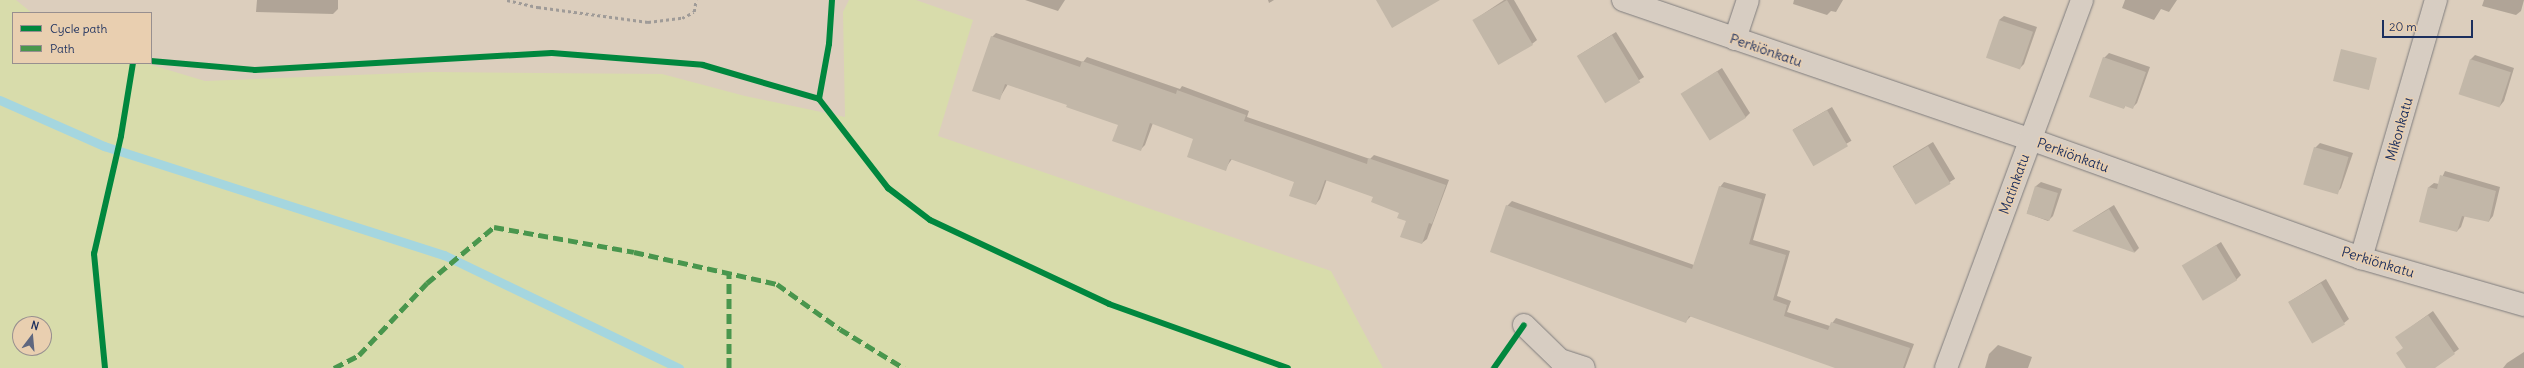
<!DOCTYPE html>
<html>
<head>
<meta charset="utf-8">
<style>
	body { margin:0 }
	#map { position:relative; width:2524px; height:368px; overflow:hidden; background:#dccebd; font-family:Delius,sans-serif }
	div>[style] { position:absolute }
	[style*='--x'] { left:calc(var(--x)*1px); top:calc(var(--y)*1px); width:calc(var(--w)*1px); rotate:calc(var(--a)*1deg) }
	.green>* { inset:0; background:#d8dcab }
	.shadow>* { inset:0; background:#0003; transform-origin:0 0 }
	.stream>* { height:9px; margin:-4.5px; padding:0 4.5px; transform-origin:4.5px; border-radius:4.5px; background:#a5d6df }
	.building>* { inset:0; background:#c2b7a8; transform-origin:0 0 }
	.path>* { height:2.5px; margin-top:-1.25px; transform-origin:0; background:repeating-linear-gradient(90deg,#9f9b98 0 3px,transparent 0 6px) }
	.roads { filter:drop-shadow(0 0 1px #7e7c7d) drop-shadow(0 0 1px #7e7c7d) }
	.minor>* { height:22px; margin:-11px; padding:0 11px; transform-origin:11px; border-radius:11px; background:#d7cdc2 }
	.quiet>* { height:5px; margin-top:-2.5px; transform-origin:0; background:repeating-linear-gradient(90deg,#49964d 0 10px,transparent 0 15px) }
	.cycleway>* { height:6px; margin:-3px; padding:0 3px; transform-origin:3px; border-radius:3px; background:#00873e }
	span { translate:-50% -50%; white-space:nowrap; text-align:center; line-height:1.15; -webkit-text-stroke:3px #e9cfb0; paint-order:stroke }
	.street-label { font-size:14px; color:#1b2f5e }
	.legend { position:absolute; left:12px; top:12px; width:140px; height:52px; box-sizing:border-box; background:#e9cfb0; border:1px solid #978f8f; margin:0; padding:5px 7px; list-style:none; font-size:12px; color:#1b2f5e }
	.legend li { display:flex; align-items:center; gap:8px; height:20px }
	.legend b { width:20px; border:1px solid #978f8f }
	.north { position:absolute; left:12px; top:316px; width:40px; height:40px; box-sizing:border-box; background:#e9cfb0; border:1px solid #978f8f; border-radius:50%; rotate:16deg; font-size:11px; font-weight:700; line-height:16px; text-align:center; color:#1b2f5e }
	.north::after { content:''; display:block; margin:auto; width:14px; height:18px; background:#5f677f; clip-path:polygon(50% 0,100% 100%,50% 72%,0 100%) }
	.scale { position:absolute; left:2382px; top:20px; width:91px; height:18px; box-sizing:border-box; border:2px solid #1b2f5e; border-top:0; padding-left:5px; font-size:12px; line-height:14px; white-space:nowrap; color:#1b2f5e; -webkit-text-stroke:3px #e9cfb0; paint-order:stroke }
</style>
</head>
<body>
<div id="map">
	<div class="green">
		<i style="clip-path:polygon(evenodd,0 0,16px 0,32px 13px,13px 13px,13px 63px,145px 63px,205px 81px,432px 72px,662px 74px,745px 96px,845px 117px,843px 12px,849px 0,916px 0,973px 20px,938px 136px,1331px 271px,1383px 368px,0 368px,0 0,20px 324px,44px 324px,44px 348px,20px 348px,20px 324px)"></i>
	</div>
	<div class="shadow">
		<i style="clip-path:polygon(257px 0,338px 0,338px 9px,333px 14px,256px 12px)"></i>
		<i style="clip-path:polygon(1025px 0,1065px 0,1058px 11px)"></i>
		<i style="clip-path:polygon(1268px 0,1274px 0,1269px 3px)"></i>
		<i style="clip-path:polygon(1504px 0,1514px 0,1537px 40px,1532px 44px,1474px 20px)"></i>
		<i style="clip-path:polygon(1794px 0,1843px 0,1836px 12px,1831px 11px,1827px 15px,1793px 4px)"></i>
		<i style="clip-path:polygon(2125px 0,2177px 0,2169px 12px,2161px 9px,2154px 20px,2122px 8px)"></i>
		<i style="clip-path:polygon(2484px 0,2524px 0,2521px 11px,2516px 15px,2482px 6px)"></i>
		<i style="clip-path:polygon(2004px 16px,2037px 27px,2024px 64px,2019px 69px,1999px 20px)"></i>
		<i style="left:1616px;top:32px;width:53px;height:45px;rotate:58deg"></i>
		<i style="clip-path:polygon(996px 33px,1083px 62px,1087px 57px,1180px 89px,1182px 86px,1249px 111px,1247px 117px,1370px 159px,1374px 155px,1449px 180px,1427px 239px,1422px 243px,1401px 212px,1374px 196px,1327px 179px,1320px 199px,1316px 204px,1295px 181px,1232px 159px,1225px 169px,1195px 139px,1153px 123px,1145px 145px,1141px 149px,1119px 124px,1068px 104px,1008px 84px,999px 99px,992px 37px)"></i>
		<i style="clip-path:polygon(2109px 53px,2150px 67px,2137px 103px,2132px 108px,2126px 105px,2124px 108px,2104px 58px)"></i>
		<i style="clip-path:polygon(2475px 55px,2514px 68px,2504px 101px,2500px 106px,2461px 94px,2471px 59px)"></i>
		<i style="clip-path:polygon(1722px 68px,1750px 113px,1745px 118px,1682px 94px)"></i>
		<i style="left:1832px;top:107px;width:39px;height:45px;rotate:60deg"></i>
		<i style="left:1933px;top:142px;width:43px;height:47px;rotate:59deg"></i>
		<i style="clip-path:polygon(2320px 143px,2353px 153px,2341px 188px,2337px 193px,2315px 148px)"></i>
		<i style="clip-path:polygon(2445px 171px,2500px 187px,2493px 216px,2489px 221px,2465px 215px,2461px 227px,2457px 231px,2420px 221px,2429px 187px,2434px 183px,2439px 184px)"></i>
		<i style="clip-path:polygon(1724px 182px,1766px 194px,1753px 240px,1790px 251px,1777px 296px,1791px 301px,1787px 312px,1830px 326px,1836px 318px,1914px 344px,1905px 368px,1838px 368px,1691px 316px,1686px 321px,1507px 206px,1512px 201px,1694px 265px,1720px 187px)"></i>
		<i style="clip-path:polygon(2041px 182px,2062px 189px,2053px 216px,2048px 221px,2027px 213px,2036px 186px)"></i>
		<i style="clip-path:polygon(2114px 205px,2139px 248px,2135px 252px,2074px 230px)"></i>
		<i style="clip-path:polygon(2221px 242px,2241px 275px,2236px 280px,2183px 266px)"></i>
		<i style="clip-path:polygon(2326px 279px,2349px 319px,2344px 323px,2289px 302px)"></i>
		<i style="clip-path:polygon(2433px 311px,2459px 349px,2433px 368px,2418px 368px,2397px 337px)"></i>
		<i style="clip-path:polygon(1998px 345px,2032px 357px,2028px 368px,1985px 368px,1989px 354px)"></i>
		<i style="clip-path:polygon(2524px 352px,2524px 368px,2503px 368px,2507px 363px)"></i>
	</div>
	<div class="stream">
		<i style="--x:0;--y:100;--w:114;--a:23.9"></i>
		<i style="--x:104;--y:146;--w:357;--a:17.8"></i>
		<i style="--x:444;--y:255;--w:261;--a:25.7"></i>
	</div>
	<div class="building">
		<i style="clip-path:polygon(1376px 0,1440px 0,1392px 28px)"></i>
		<i style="left:1507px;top:0;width:52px;height:40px;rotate:60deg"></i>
		<i style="left:1999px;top:20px;width:36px;height:40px;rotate:19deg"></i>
		<i style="left:1612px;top:35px;width:55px;height:41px;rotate:59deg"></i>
		<i style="clip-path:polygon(991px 36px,1080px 67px,1082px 61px,1176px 94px,1177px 90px,1246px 115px,1244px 121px,1367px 164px,1368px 158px,1446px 185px,1432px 224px,1429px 223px,1422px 244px,1400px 237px,1406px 221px,1397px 218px,1399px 213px,1371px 202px,1373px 197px,1325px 180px,1316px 205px,1289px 196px,1294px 182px,1230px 159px,1226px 171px,1187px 157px,1193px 139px,1150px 123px,1141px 151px,1112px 141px,1118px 125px,1066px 107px,1067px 105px,1005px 84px,1000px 100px,972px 91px)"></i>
		<i style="left:2341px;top:49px;width:37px;height:33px;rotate:14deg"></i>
		<i style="clip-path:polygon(2103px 57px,2146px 72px,2133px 109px,2125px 106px,2124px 109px,2089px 97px)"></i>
		<i style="left:2470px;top:59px;width:43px;height:37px;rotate:18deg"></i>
		<i style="left:1717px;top:71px;width:55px;height:43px;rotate:58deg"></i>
		<i style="left:1827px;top:110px;width:42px;height:40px;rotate:60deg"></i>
		<i style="left:1928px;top:146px;width:44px;height:41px;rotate:59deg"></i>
		<i style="left:2314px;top:147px;width:36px;height:39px;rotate:16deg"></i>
		<i style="clip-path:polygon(2440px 175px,2496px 191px,2489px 222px,2462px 216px,2457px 232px,2419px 222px,2428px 187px,2437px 189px)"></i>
		<i style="clip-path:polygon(1719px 186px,1762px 199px,1749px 244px,1786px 255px,1773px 300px,1787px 305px,1784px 316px,1828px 330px,1831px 322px,1910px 348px,1903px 368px,1835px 368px,1689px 316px,1686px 323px,1490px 252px,1506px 205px,1692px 269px)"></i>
		<i style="left:2035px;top:186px;width:24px;height:29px;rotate:17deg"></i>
		<i style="clip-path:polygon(2109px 209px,2135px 253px,2072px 231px)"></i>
		<i style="left:2216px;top:245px;width:41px;height:40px;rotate:59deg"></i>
		<i style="left:2321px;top:283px;width:48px;height:38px;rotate:60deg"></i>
		<i style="clip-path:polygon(2428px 315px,2455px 354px,2435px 368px,2406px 368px,2396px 353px,2403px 348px,2395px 337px)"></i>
	</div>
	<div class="path">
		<i style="--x:507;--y:0;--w:32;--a:13"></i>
		<i style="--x:538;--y:7;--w:111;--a:7.8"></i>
		<i style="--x:648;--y:22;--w:34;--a:-7"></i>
		<i style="--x:682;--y:18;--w:13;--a:-27"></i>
		<i style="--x:694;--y:12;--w:12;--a:-81"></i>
	</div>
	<div class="roads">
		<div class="minor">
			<i style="--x:1623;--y:0;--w:430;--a:18.9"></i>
			<i style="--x:2030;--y:139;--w:352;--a:19.8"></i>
			<i style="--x:2361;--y:258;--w:170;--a:16.1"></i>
			<i style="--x:1735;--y:39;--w:41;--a:-71.6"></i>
			<i style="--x:2361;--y:258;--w:269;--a:-73.8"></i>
			<i style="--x:1524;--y:325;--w:50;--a:44.2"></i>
			<i style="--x:1560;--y:360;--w:25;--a:18"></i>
			<i style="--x:1946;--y:368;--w:392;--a:-69.7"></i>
		</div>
	</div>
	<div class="quiet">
		<i style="--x:334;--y:368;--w:28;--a:-27"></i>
		<i style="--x:359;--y:355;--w:99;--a:-46.6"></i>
		<i style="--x:427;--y:283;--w:87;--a:-39.9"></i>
		<i style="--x:494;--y:227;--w:142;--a:10.1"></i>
		<i style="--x:634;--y:252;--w:147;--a:12.6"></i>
		<i style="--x:777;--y:284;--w:77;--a:35.5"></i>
		<i style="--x:840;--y:329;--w:75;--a:31.4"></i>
		<i style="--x:729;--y:368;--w:95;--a:-90"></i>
	</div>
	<div class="cycleway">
		<i style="--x:151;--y:61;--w:104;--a:4.9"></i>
		<i style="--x:255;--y:70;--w:297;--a:-3.3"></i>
		<i style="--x:552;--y:53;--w:151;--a:4.5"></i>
		<i style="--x:703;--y:65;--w:121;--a:16.3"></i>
		<i style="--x:819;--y:99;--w:113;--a:52.2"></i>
		<i style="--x:888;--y:188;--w:53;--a:37.3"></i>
		<i style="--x:930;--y:220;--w:198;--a:25.1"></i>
		<i style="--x:1109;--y:304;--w:190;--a:19.7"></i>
		<i style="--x:819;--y:99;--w:56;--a:-79.7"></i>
		<i style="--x:829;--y:44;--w:44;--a:-86.1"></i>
		<i style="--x:105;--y:368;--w:115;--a:-95.5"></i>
		<i style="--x:94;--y:254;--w:121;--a:-77.1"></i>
		<i style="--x:121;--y:136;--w:74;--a:-80.7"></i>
		<i style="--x:1494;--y:368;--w:52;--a:-55.1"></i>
	</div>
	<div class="street-label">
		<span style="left:1766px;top:50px;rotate:19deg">Perkiönkatu</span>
		<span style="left:2399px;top:129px;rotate:-74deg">Mikonkatu</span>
		<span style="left:2073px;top:155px;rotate:20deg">Perkiönkatu</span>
		<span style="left:2014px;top:184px;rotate:-70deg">Matinkatu</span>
		<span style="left:2378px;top:262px;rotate:17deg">Perkiönkatu</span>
	</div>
	<ul class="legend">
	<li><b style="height:5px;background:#00873e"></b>Cycle path</li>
	<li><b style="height:5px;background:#49964d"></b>Path</li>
	</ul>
	<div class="north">N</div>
	<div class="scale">20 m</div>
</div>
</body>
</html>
